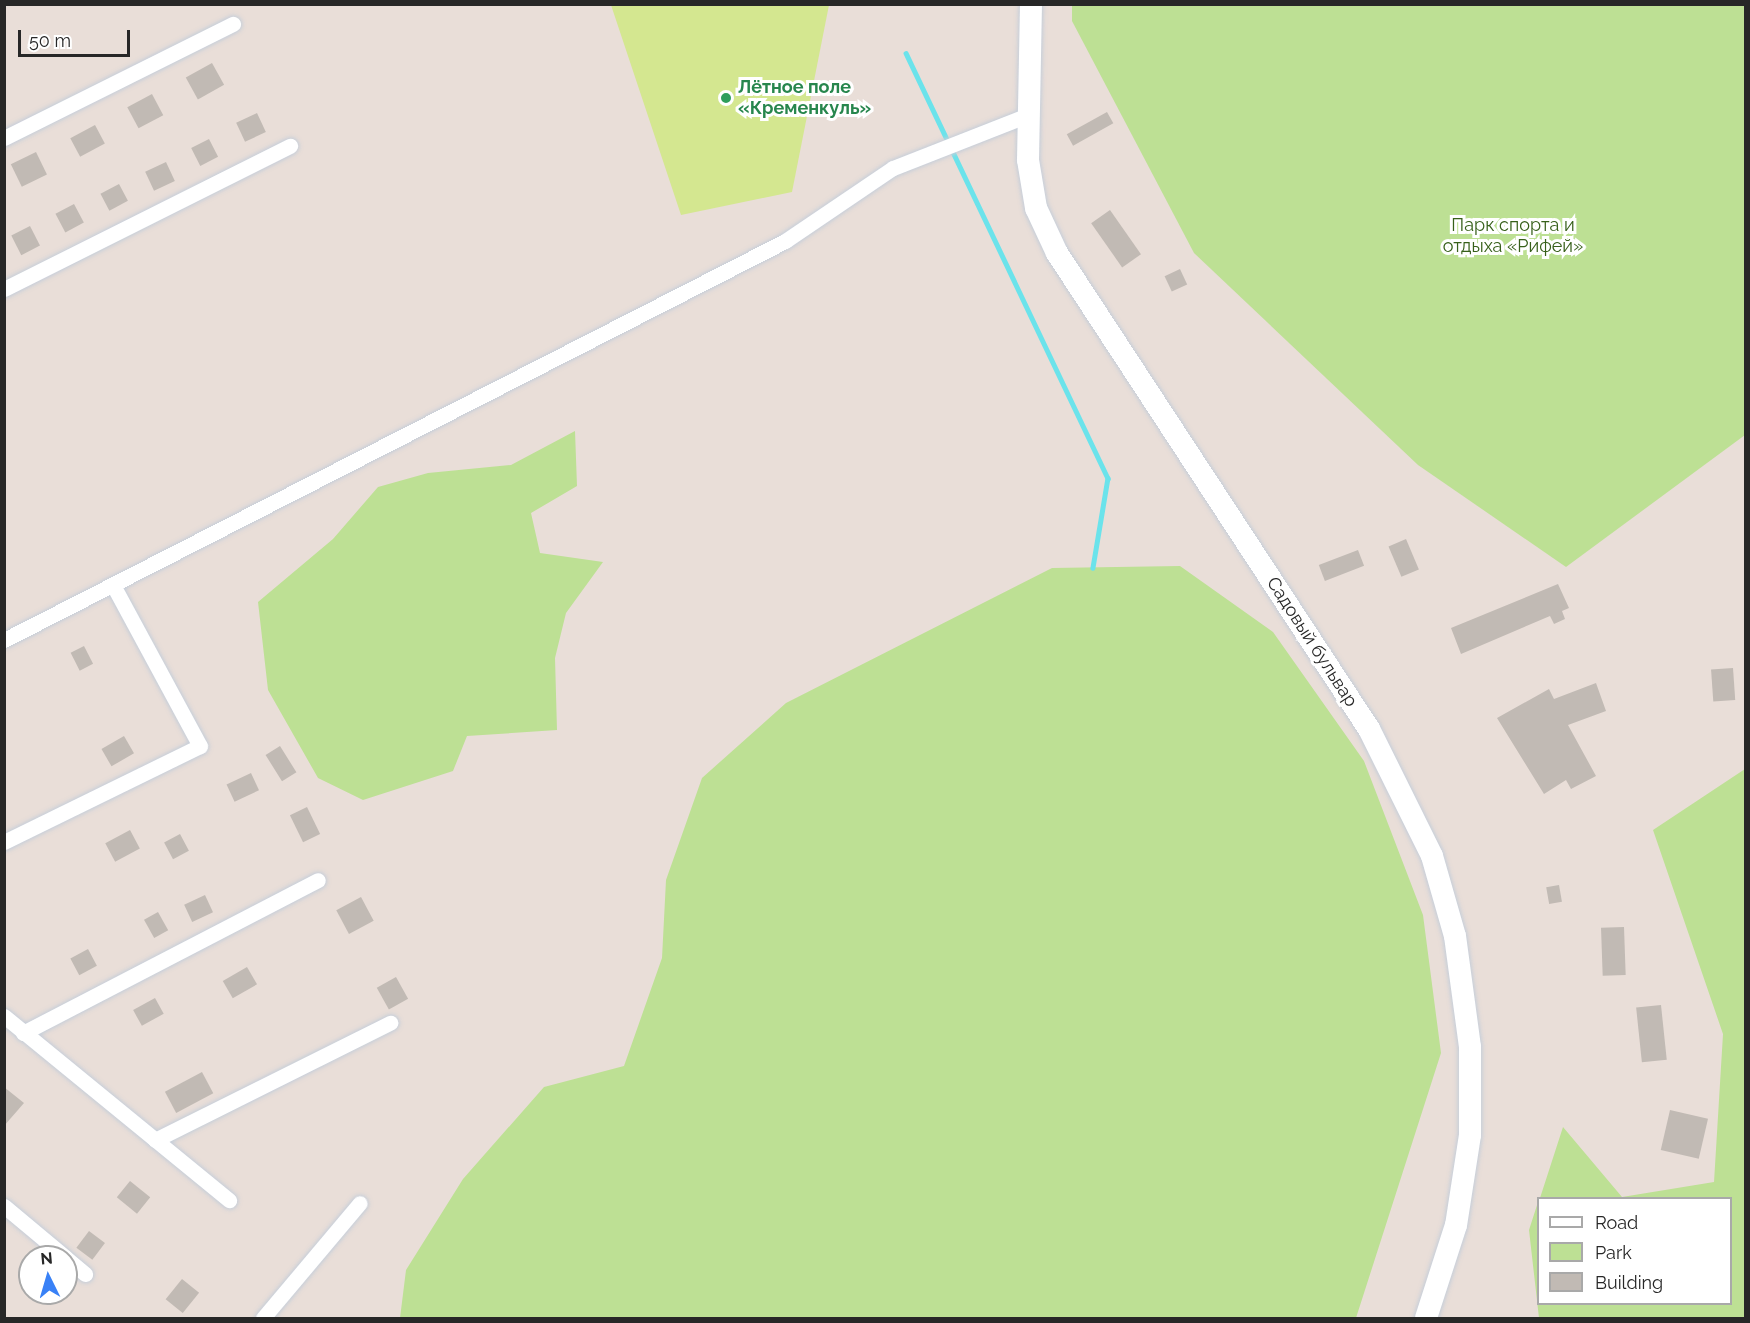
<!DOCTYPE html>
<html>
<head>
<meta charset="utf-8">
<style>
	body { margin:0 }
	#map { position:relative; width:1750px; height:1323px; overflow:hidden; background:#e9ded8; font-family:Raleway,sans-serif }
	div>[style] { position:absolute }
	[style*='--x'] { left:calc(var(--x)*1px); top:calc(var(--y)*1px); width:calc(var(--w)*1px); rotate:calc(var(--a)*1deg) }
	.green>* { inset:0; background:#bde094 }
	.pitch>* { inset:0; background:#d4e790 }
	.stream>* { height:4.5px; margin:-2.25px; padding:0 2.25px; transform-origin:2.25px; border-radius:2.25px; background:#6be3eb }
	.building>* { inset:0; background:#c1bab4; transform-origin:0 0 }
	.roads { filter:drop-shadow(0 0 2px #c6ced9) drop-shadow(0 0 2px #c6ced9) }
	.street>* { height:15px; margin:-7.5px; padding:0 7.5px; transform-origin:7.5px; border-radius:7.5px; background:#fff }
	.secondary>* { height:22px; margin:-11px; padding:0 11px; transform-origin:11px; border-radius:11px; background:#fff }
	.dots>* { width:16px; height:16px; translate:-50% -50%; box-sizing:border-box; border:3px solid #fff; border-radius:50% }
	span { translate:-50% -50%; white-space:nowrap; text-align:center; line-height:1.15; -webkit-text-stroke:6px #fff; paint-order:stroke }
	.leisure-label { font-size:18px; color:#27864d; font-weight:700 }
	.left { translate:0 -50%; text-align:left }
	.park-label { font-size:18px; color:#37601a }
	.street-label { font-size:18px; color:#272727 }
	.frame { position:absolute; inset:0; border:6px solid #272727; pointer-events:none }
	.legend { position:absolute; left:1537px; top:1197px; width:195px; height:108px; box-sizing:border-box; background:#fff; border:2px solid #a9a9a9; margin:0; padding:8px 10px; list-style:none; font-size:18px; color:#272727 }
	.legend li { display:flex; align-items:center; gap:12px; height:30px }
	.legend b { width:30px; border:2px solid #a9a9a9 }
	.north { position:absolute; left:18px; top:1245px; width:60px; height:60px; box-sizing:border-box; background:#fff; border:2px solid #a9a9a9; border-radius:50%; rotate:355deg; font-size:16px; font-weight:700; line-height:24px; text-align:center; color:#272727 }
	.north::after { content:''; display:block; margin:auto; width:21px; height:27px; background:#3981f6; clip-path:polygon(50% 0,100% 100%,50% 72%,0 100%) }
	.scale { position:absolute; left:18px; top:30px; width:112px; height:27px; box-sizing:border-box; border:3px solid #272727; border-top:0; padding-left:8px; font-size:18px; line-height:21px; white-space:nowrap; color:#272727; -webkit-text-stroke:4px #fff; paint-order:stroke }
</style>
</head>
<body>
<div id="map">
	<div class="green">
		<i style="clip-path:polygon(1072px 5px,1745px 5px,1745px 435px,1566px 567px,1418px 465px,1194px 253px,1072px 21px)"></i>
		<i style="clip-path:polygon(575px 431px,577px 486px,531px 513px,540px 553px,603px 562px,566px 613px,555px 658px,557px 730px,467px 736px,453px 771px,363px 800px,318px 778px,268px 690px,258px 602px,333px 539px,378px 487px,428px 473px,511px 465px)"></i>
		<i style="clip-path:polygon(1180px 566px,1273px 632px,1364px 761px,1423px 915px,1441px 1053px,1356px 1318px,400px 1318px,406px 1270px,463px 1179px,544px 1087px,624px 1066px,662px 958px,666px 880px,702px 778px,786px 703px,1052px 568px)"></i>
		<i style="clip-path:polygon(1745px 769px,1745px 1318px,1539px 1318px,1529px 1230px,1538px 1202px,1538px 1304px,1730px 1304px,1730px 1198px,1540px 1198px,1563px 1127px,1622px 1197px,1714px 1182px,1723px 1034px,1653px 830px)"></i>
	</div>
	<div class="pitch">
		<i style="clip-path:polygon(611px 5px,829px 5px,792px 192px,681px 215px)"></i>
	</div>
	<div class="stream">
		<i style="--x:906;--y:53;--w:471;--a:64.6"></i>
		<i style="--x:1108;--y:478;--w:91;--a:99.5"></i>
	</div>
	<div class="building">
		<i style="left:212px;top:63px;width:25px;height:30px;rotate:61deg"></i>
		<i style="left:152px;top:94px;width:24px;height:28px;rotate:62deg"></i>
		<i style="left:1107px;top:112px;width:13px;height:46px;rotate:61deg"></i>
		<i style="left:257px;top:113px;width:21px;height:23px;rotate:65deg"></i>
		<i style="left:95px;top:125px;width:21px;height:28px;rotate:62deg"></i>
		<i style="left:209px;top:139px;width:20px;height:20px;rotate:63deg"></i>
		<i style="left:36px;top:152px;width:25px;height:28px;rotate:64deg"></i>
		<i style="left:166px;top:162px;width:21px;height:23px;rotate:65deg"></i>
		<i style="left:119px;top:184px;width:19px;height:21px;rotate:62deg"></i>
		<i style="left:74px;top:204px;width:21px;height:21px;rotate:62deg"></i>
		<i style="left:1110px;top:210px;width:54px;height:23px;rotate:55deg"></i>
		<i style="left:30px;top:226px;width:22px;height:21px;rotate:63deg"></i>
		<i style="left:1180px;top:269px;width:17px;height:17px;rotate:65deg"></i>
		<i style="left:1406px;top:539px;width:33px;height:19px;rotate:67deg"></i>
		<i style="left:1358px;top:550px;width:17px;height:42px;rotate:69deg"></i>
		<i style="clip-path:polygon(1558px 584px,1569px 608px,1562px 611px,1565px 619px,1554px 624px,1550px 616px,1461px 654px,1451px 628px)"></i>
		<i style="left:84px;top:646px;width:20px;height:15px;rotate:63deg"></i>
		<i style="left:1733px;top:668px;width:32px;height:22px;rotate:86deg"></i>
		<i style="clip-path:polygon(1596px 683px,1606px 711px,1568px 725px,1596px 776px,1571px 789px,1566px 780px,1544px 794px,1497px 718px,1549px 689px,1554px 699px)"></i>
		<i style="left:124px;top:736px;width:20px;height:26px;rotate:60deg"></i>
		<i style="left:280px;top:746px;width:31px;height:17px;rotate:58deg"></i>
		<i style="left:251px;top:773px;width:19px;height:27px;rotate:65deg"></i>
		<i style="left:307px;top:807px;width:30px;height:19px;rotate:64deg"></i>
		<i style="left:130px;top:830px;width:21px;height:28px;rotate:62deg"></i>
		<i style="left:180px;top:834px;width:19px;height:18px;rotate:62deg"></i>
		<i style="left:1559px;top:885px;width:17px;height:13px;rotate:80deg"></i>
		<i style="left:205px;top:895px;width:19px;height:23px;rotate:65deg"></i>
		<i style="left:361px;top:897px;width:27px;height:28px;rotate:62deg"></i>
		<i style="left:158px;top:912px;width:21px;height:16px;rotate:61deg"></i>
		<i style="left:1624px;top:927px;width:48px;height:23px;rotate:88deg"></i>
		<i style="left:88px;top:949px;width:19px;height:20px;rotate:62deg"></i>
		<i style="left:247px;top:967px;width:20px;height:28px;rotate:60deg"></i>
		<i style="left:396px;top:977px;width:25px;height:22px;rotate:61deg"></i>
		<i style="left:155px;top:998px;width:18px;height:25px;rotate:61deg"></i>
		<i style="left:1661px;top:1005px;width:55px;height:25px;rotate:84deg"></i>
		<i style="left:202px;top:1072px;width:24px;height:42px;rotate:62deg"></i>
		<i style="clip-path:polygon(4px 1087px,24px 1103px,4px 1126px)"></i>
		<i style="left:1670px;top:1110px;width:39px;height:41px;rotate:13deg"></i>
		<i style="left:130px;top:1181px;width:26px;height:21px;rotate:39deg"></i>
		<i style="left:89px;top:1231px;width:20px;height:21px;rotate:37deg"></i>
		<i style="left:182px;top:1279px;width:22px;height:26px;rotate:39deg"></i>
	</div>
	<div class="roads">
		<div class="street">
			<i style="--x:4;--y:138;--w:256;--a:-26.5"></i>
			<i style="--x:4;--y:289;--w:320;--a:-26.6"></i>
			<i style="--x:4;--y:640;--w:877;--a:-27.06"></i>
			<i style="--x:785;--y:241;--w:130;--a:-34.1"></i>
			<i style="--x:893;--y:168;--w:143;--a:-21.4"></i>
			<i style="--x:4;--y:842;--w:218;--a:-26.1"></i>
			<i style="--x:200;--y:746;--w:183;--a:-118.4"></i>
			<i style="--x:4;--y:1016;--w:291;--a:39.3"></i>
			<i style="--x:23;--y:1033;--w:332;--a:-27.4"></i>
			<i style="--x:155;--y:1140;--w:263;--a:-26.5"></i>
			<i style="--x:4;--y:1206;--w:80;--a:39.9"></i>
			<i style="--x:66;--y:1258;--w:25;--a:40"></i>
			<i style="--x:263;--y:1318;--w:150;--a:-49.9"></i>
		</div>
		<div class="secondary">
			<i style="--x:1031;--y:4;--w:156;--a:91.1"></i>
			<i style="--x:1028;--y:160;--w:49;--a:80.5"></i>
			<i style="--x:1036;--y:208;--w:50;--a:65"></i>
			<i style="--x:1057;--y:253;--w:569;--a:56.76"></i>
			<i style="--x:1369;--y:729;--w:142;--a:63.6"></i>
			<i style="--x:1432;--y:856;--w:83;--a:74"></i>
			<i style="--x:1455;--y:936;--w:112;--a:82.3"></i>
			<i style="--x:1470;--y:1047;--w:88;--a:90"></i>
			<i style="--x:1470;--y:1135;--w:91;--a:98.8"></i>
			<i style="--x:1456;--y:1225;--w:98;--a:107.9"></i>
		</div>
	</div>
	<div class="dots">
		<i style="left:726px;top:98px;background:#2e9e5b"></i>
	</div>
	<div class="leisure-label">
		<span class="left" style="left:738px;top:98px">Лётное поле<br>«Кременкуль»</span>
	</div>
	<div class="park-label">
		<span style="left:1513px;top:236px">Парк спорта и<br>отдыха «Рифей»</span>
	</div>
	<div class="street-label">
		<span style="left:1312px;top:642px;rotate:57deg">Садовый бульвар</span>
	</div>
	<div class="frame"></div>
	<ul class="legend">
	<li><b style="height:8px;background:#fff"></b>Road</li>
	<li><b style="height:16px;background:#bde094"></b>Park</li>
	<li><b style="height:16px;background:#c1bab4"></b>Building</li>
	</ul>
	<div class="north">N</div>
	<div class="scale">50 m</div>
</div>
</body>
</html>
